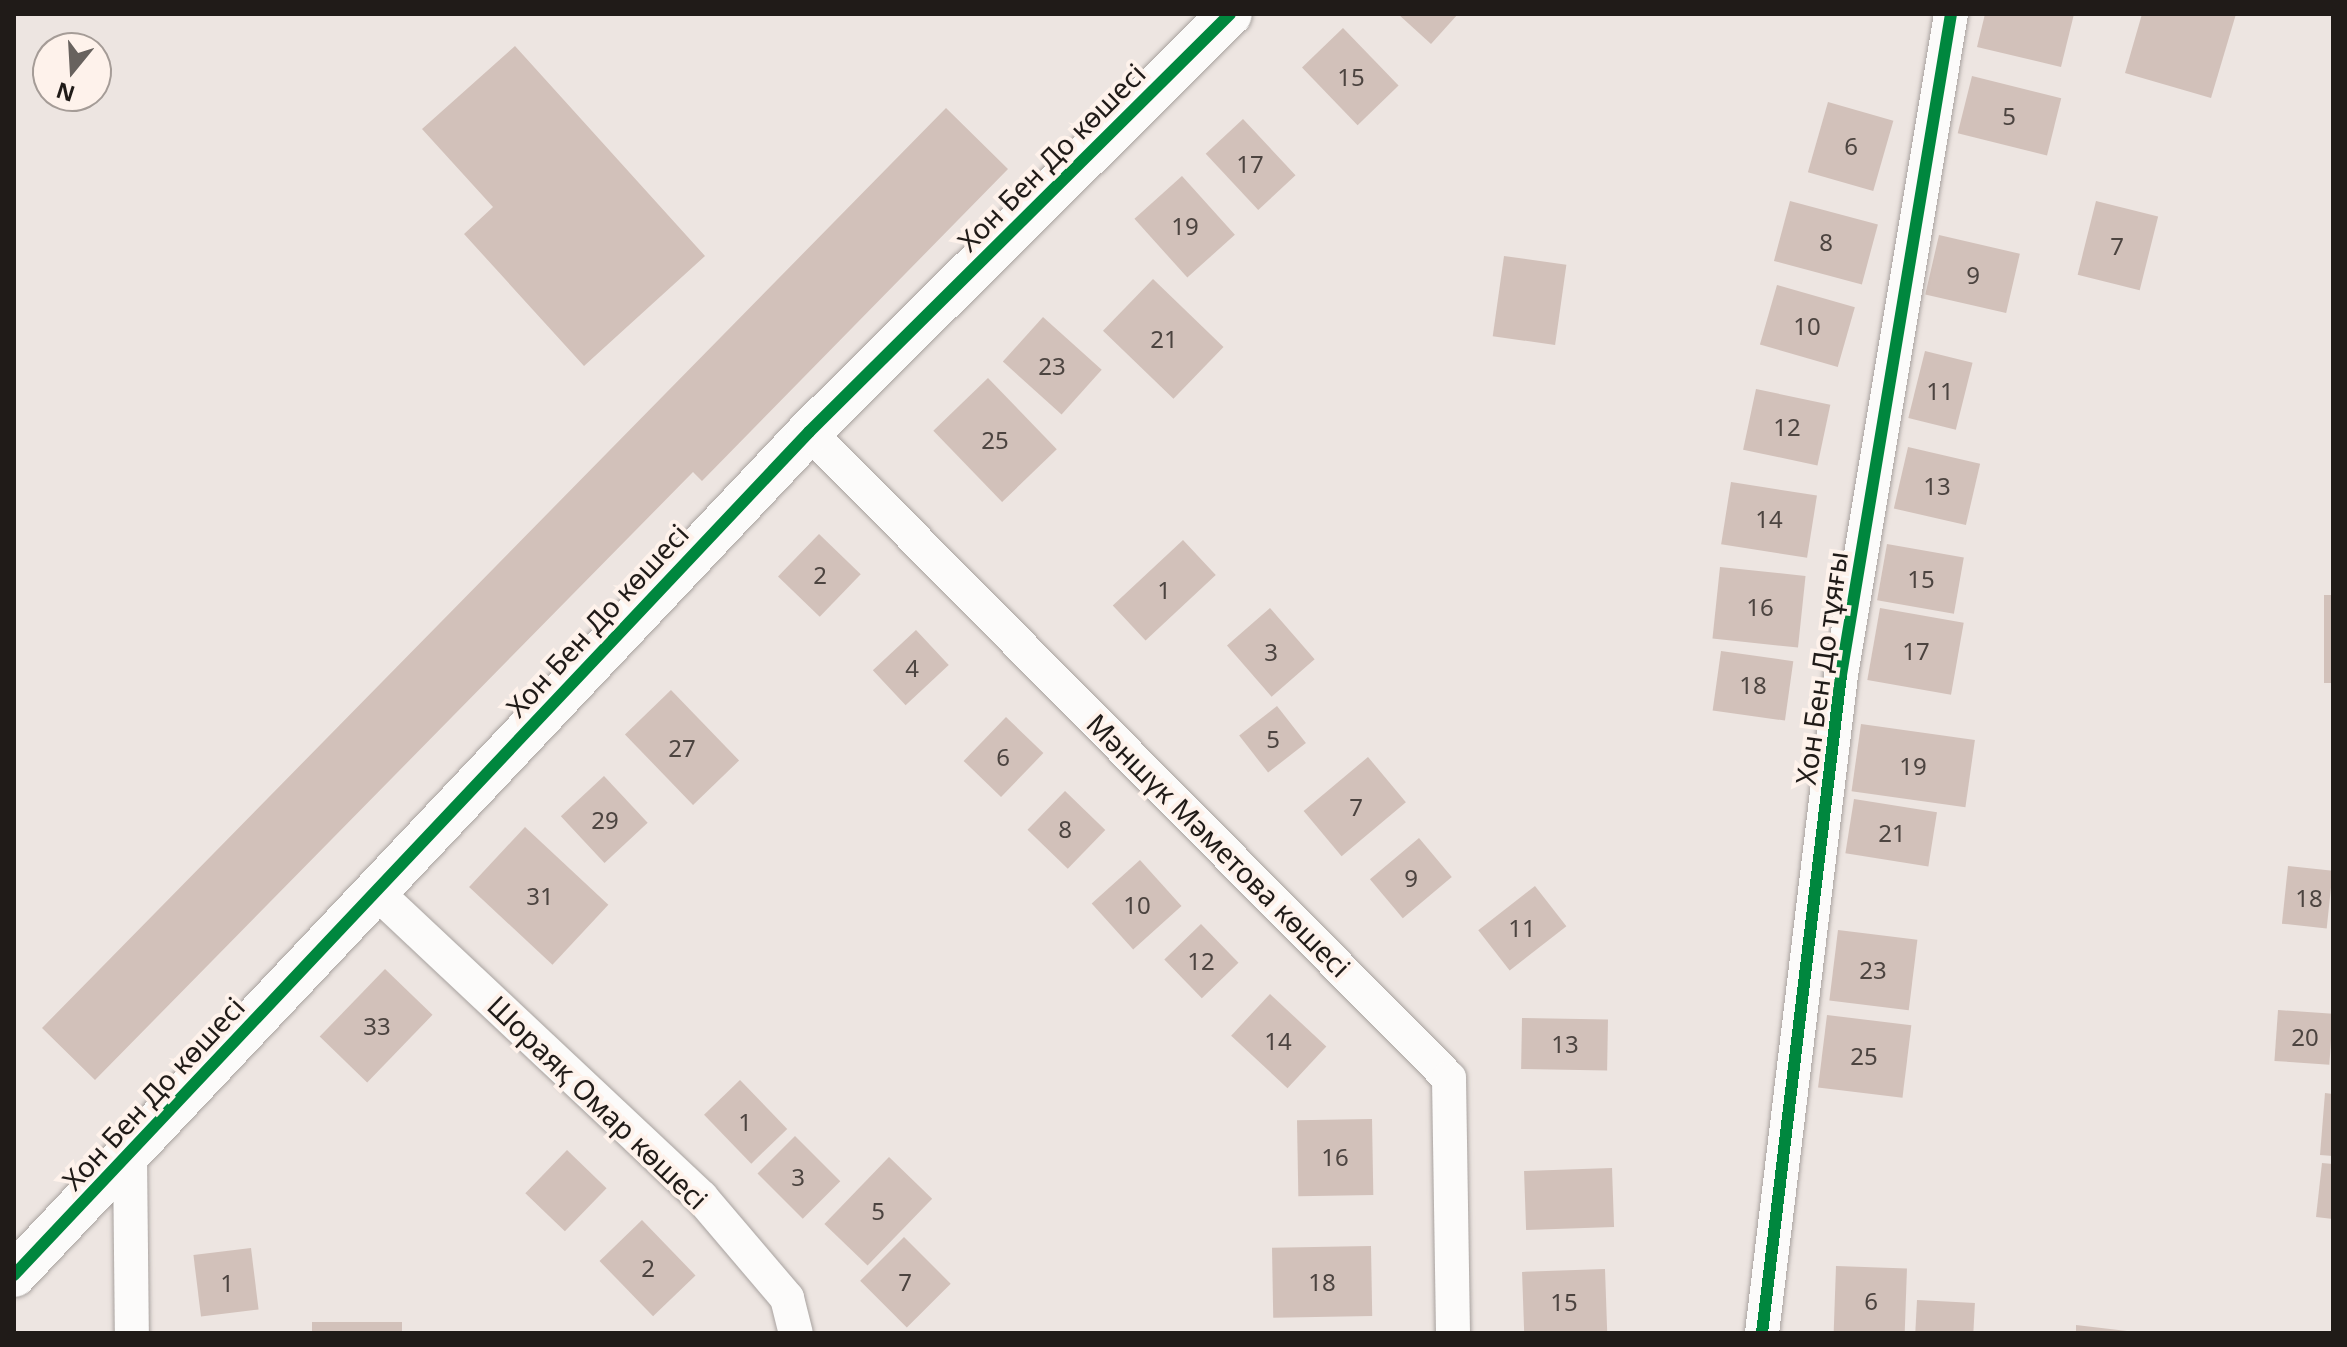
<!DOCTYPE html>
<html>
<head>
<meta charset="utf-8">
<style>
	body { margin:0 }
	#map { position:relative; width:2347px; height:1347px; overflow:hidden; background:#ede5e1; font-family:"Noto Sans",sans-serif }
	div>[style] { position:absolute }
	[style*='--x'] { left:calc(var(--x)*1px); top:calc(var(--y)*1px); width:calc(var(--w)*1px); rotate:calc(var(--a)*1deg) }
	.building>* { inset:0; background:#d2c1ba; transform-origin:0 0 }
	.roads { filter:drop-shadow(0 0 2px #a8a29f) drop-shadow(0 0 2px #a8a29f) }
	.street>* { height:34px; margin:-17px; padding:0 17px; transform-origin:17px; border-radius:17px; background:#fcfbfa }
	.secondary>* { height:44px; margin:-22px; padding:0 22px; transform-origin:22px; border-radius:22px; background:#fcfbfa }
	.cycleway>* { height:12px; margin:-6px; padding:0 6px; transform-origin:6px; border-radius:6px; background:#00873e }
	span { translate:-50% -50%; white-space:nowrap; text-align:center; line-height:1.15; -webkit-text-stroke:8px #fef2eb; paint-order:stroke }
	.number-label { font-size:24px; color:#4c4440 }
	.number-label span { -webkit-text-stroke-width:0 }
	.street-label { font-size:28px; color:#201b18 }
	.frame { position:absolute; inset:0; border:16px solid #201b18; pointer-events:none }
	.north { position:absolute; left:32px; top:32px; width:80px; height:80px; box-sizing:border-box; background:#fef2eb; border:2px solid #a59c97; border-radius:50%; rotate:198deg; font-size:22px; font-weight:700; line-height:32px; text-align:center; color:#201b18 }
	.north::after { content:''; display:block; margin:auto; width:28px; height:36px; background:#68625e; clip-path:polygon(50% 0,100% 100%,50% 72%,0 100%) }
</style>
</head>
<body>
<div id="map">
	<div class="building">
		<i style="clip-path:polygon(1398px 14px,1458px 14px,1431px 44px)"></i>
		<i style="clip-path:polygon(1985px 14px,2074px 14px,2061px 67px,1977px 47px)"></i>
		<i style="clip-path:polygon(2142px 14px,2236px 14px,2211px 98px,2125px 73px)"></i>
		<i style="left:1343px;top:28px;width:80px;height:57px;rotate:46deg"></i>
		<i style="clip-path:polygon(515px 46px,705px 256px,584px 366px,464px 234px,493px 207px,422px 129px)"></i>
		<i style="left:1972px;top:76px;width:92px;height:59px;rotate:14deg"></i>
		<i style="left:1828px;top:102px;width:68px;height:73px;rotate:16deg"></i>
		<i style="clip-path:polygon(946px 108px,1008px 169px,702px 481px,693px 472px,95px 1080px,42px 1028px)"></i>
		<i style="left:1243px;top:119px;width:77px;height:51px;rotate:47deg"></i>
		<i style="left:1182px;top:176px;width:79px;height:64px;rotate:48deg"></i>
		<i style="left:1790px;top:201px;width:91px;height:62px;rotate:15deg"></i>
		<i style="left:2096px;top:201px;width:64px;height:76px;rotate:14deg"></i>
		<i style="left:1939px;top:235px;width:83px;height:61px;rotate:13deg"></i>
		<i style="left:1504px;top:256px;width:63px;height:81px;rotate:8deg"></i>
		<i style="left:1153px;top:279px;width:98px;height:72px;rotate:44deg"></i>
		<i style="left:1777px;top:285px;width:81px;height:62px;rotate:16deg"></i>
		<i style="left:1043px;top:317px;width:79px;height:60px;rotate:42deg"></i>
		<i style="left:1925px;top:351px;width:49px;height:69px;rotate:14deg"></i>
		<i style="left:988px;top:378px;width:99px;height:76px;rotate:46deg"></i>
		<i style="left:1756px;top:389px;width:76px;height:62px;rotate:12deg"></i>
		<i style="left:1908px;top:447px;width:74px;height:63px;rotate:13deg"></i>
		<i style="left:1731px;top:482px;width:87px;height:63px;rotate:9deg"></i>
		<i style="left:819px;top:534px;width:58px;height:59px;rotate:44deg"></i>
		<i style="left:1183px;top:540px;width:48px;height:96px;rotate:47deg"></i>
		<i style="left:1887px;top:544px;width:78px;height:57px;rotate:10deg"></i>
		<i style="left:1720px;top:567px;width:86px;height:72px;rotate:6deg"></i>
		<i style="left:2324px;top:595px;width:9px;height:88px"></i>
		<i style="left:1270px;top:608px;width:68px;height:57px;rotate:49deg"></i>
		<i style="left:1880px;top:608px;width:85px;height:73px;rotate:10deg"></i>
		<i style="left:916px;top:630px;width:48px;height:59px;rotate:47deg"></i>
		<i style="left:1721px;top:651px;width:73px;height:60px;rotate:8deg"></i>
		<i style="left:671px;top:690px;width:98px;height:64px;rotate:46deg"></i>
		<i style="left:1277px;top:706px;width:47px;height:48px;rotate:52deg"></i>
		<i style="left:1006px;top:717px;width:52px;height:61px;rotate:44deg"></i>
		<i style="left:1861px;top:724px;width:115px;height:68px;rotate:8deg"></i>
		<i style="left:1368px;top:757px;width:59px;height:84px;rotate:50deg"></i>
		<i style="left:604px;top:776px;width:64px;height:59px;rotate:47deg"></i>
		<i style="left:1065px;top:791px;width:56px;height:54px;rotate:44deg"></i>
		<i style="left:1854px;top:799px;width:84px;height:55px;rotate:9deg"></i>
		<i style="left:525px;top:827px;width:114px;height:82px;rotate:43deg"></i>
		<i style="left:1419px;top:838px;width:51px;height:64px;rotate:50deg"></i>
		<i style="left:1140px;top:860px;width:62px;height:65px;rotate:48deg"></i>
		<i style="left:2288px;top:866px;width:45px;height:58px;rotate:6deg"></i>
		<i style="left:1535px;top:886px;width:51px;height:72px;rotate:52deg"></i>
		<i style="left:1201px;top:924px;width:54px;height:51px;rotate:46deg"></i>
		<i style="left:1838px;top:930px;width:80px;height:71px;rotate:7deg"></i>
		<i style="left:385px;top:969px;width:66px;height:94px;rotate:44deg"></i>
		<i style="left:1270px;top:994px;width:77px;height:57px;rotate:43deg"></i>
		<i style="left:2278px;top:1010px;width:55px;height:51px;rotate:4deg"></i>
		<i style="left:1827px;top:1015px;width:85px;height:73px;rotate:7deg"></i>
		<i style="left:1522px;top:1018px;width:86px;height:51px;rotate:1deg"></i>
		<i style="left:740px;top:1080px;width:68px;height:50px;rotate:46deg"></i>
		<i style="clip-path:polygon(2325px 1093px,2333px 1094px,2333px 1156px,2320px 1155px)"></i>
		<i style="left:1372px;top:1119px;width:76px;height:75px;rotate:89deg"></i>
		<i style="left:795px;top:1136px;width:64px;height:53px;rotate:45deg"></i>
		<i style="left:567px;top:1150px;width:55px;height:60px;rotate:44deg"></i>
		<i style="left:889px;top:1157px;width:60px;height:93px;rotate:44deg"></i>
		<i style="clip-path:polygon(2322px 1163px,2333px 1164px,2333px 1219px,2316px 1217px)"></i>
		<i style="left:1612px;top:1168px;width:59px;height:88px;rotate:88deg"></i>
		<i style="left:642px;top:1220px;width:77px;height:59px;rotate:46deg"></i>
		<i style="left:904px;top:1237px;width:66px;height:62px;rotate:45deg"></i>
		<i style="left:1371px;top:1246px;width:70px;height:99px;rotate:89deg"></i>
		<i style="left:251px;top:1248px;width:62px;height:58px;rotate:83deg"></i>
		<i style="left:1836px;top:1266px;width:71px;height:67px;rotate:2deg"></i>
		<i style="left:1605px;top:1269px;width:64px;height:83px;rotate:88deg"></i>
		<i style="left:1917px;top:1300px;width:58px;height:33px;rotate:3deg"></i>
		<i style="left:402px;top:1322px;width:11px;height:90px;rotate:90deg"></i>
		<i style="clip-path:polygon(2076px 1325px,2127px 1331px,2127px 1333px,2076px 1333px)"></i>
	</div>
	<div class="roads">
		<div class="street">
			<i style="--x:809;--y:432;--w:909;--a:45.27"></i>
			<i style="--x:1449;--y:1078;--w:255;--a:89.1"></i>
			<i style="--x:374;--y:890;--w:449;--a:43.2"></i>
			<i style="--x:701;--y:1197;--w:133;--a:49.6"></i>
			<i style="--x:787;--y:1298;--w:36;--a:76"></i>
			<i style="--x:130;--y:1156;--w:177;--a:89.4"></i>
			<i style="--x:1762;--y:1333;--w:663;--a:-83.15"></i>
			<i style="--x:1841;--y:675;--w:670;--a:-80.55"></i>
		</div>
		<div class="secondary">
			<i style="--x:14;--y:1275;--w:1159;--a:-46.68"></i>
			<i style="--x:809;--y:432;--w:593;--a:-44.8"></i>
		</div>
	</div>
	<div class="cycleway">
		<i style="--x:14;--y:1275;--w:1159;--a:-46.68"></i>
		<i style="--x:809;--y:432;--w:593;--a:-44.8"></i>
		<i style="--x:1762;--y:1333;--w:663;--a:-83.15"></i>
		<i style="--x:1841;--y:675;--w:670;--a:-80.55"></i>
	</div>
	<div class="number-label">
		<span style="left:1351px;top:77px">15</span>
		<span style="left:2009px;top:116px">5</span>
		<span style="left:1851px;top:146px">6</span>
		<span style="left:1250px;top:164px">17</span>
		<span style="left:1185px;top:226px">19</span>
		<span style="left:1826px;top:242px">8</span>
		<span style="left:2117px;top:246px">7</span>
		<span style="left:1973px;top:275px">9</span>
		<span style="left:1807px;top:326px">10</span>
		<span style="left:1164px;top:339px">21</span>
		<span style="left:1052px;top:366px">23</span>
		<span style="left:1940px;top:391px">11</span>
		<span style="left:1787px;top:427px">12</span>
		<span style="left:995px;top:440px">25</span>
		<span style="left:1937px;top:486px">13</span>
		<span style="left:1769px;top:519px">14</span>
		<span style="left:820px;top:575px">2</span>
		<span style="left:1921px;top:579px">15</span>
		<span style="left:1164px;top:590px">1</span>
		<span style="left:1760px;top:607px">16</span>
		<span style="left:1916px;top:651px">17</span>
		<span style="left:1271px;top:652px">3</span>
		<span style="left:912px;top:668px">4</span>
		<span style="left:1753px;top:685px">18</span>
		<span style="left:1273px;top:739px">5</span>
		<span style="left:682px;top:748px">27</span>
		<span style="left:1003px;top:757px">6</span>
		<span style="left:1913px;top:766px">19</span>
		<span style="left:1356px;top:807px">7</span>
		<span style="left:605px;top:820px">29</span>
		<span style="left:1065px;top:829px">8</span>
		<span style="left:1892px;top:833px">21</span>
		<span style="left:1411px;top:878px">9</span>
		<span style="left:540px;top:896px">31</span>
		<span style="left:2309px;top:898px">18</span>
		<span style="left:1137px;top:905px">10</span>
		<span style="left:1522px;top:928px">11</span>
		<span style="left:1201px;top:961px">12</span>
		<span style="left:1873px;top:970px">23</span>
		<span style="left:377px;top:1026px">33</span>
		<span style="left:2305px;top:1037px">20</span>
		<span style="left:1278px;top:1041px">14</span>
		<span style="left:1565px;top:1044px">13</span>
		<span style="left:1864px;top:1056px">25</span>
		<span style="left:745px;top:1122px">1</span>
		<span style="left:1335px;top:1157px">16</span>
		<span style="left:798px;top:1177px">3</span>
		<span style="left:878px;top:1211px">5</span>
		<span style="left:648px;top:1268px">2</span>
		<span style="left:905px;top:1282px">7</span>
		<span style="left:1322px;top:1282px">18</span>
		<span style="left:227px;top:1283px">1</span>
		<span style="left:1871px;top:1301px">6</span>
		<span style="left:1564px;top:1302px">15</span>
	</div>
	<div class="street-label">
		<span style="left:1051px;top:157px;rotate:-45deg">Хон Бен До көшесі</span>
		<span style="left:597px;top:620px;rotate:-47deg">Хон Бен До көшесі</span>
		<span style="left:1821px;top:668px;rotate:-82deg">Хон Бен До тұяғы</span>
		<span style="left:1219px;top:845px;rotate:45deg">Мәншүк Мәметова көшесі</span>
		<span style="left:153px;top:1093px;rotate:-47deg">Хон Бен До көшесі</span>
		<span style="left:598px;top:1102px;rotate:44deg">Шораяқ Омар көшесі</span>
	</div>
	<div class="frame"></div>
	<div class="north">N</div>
</div>
</body>
</html>
